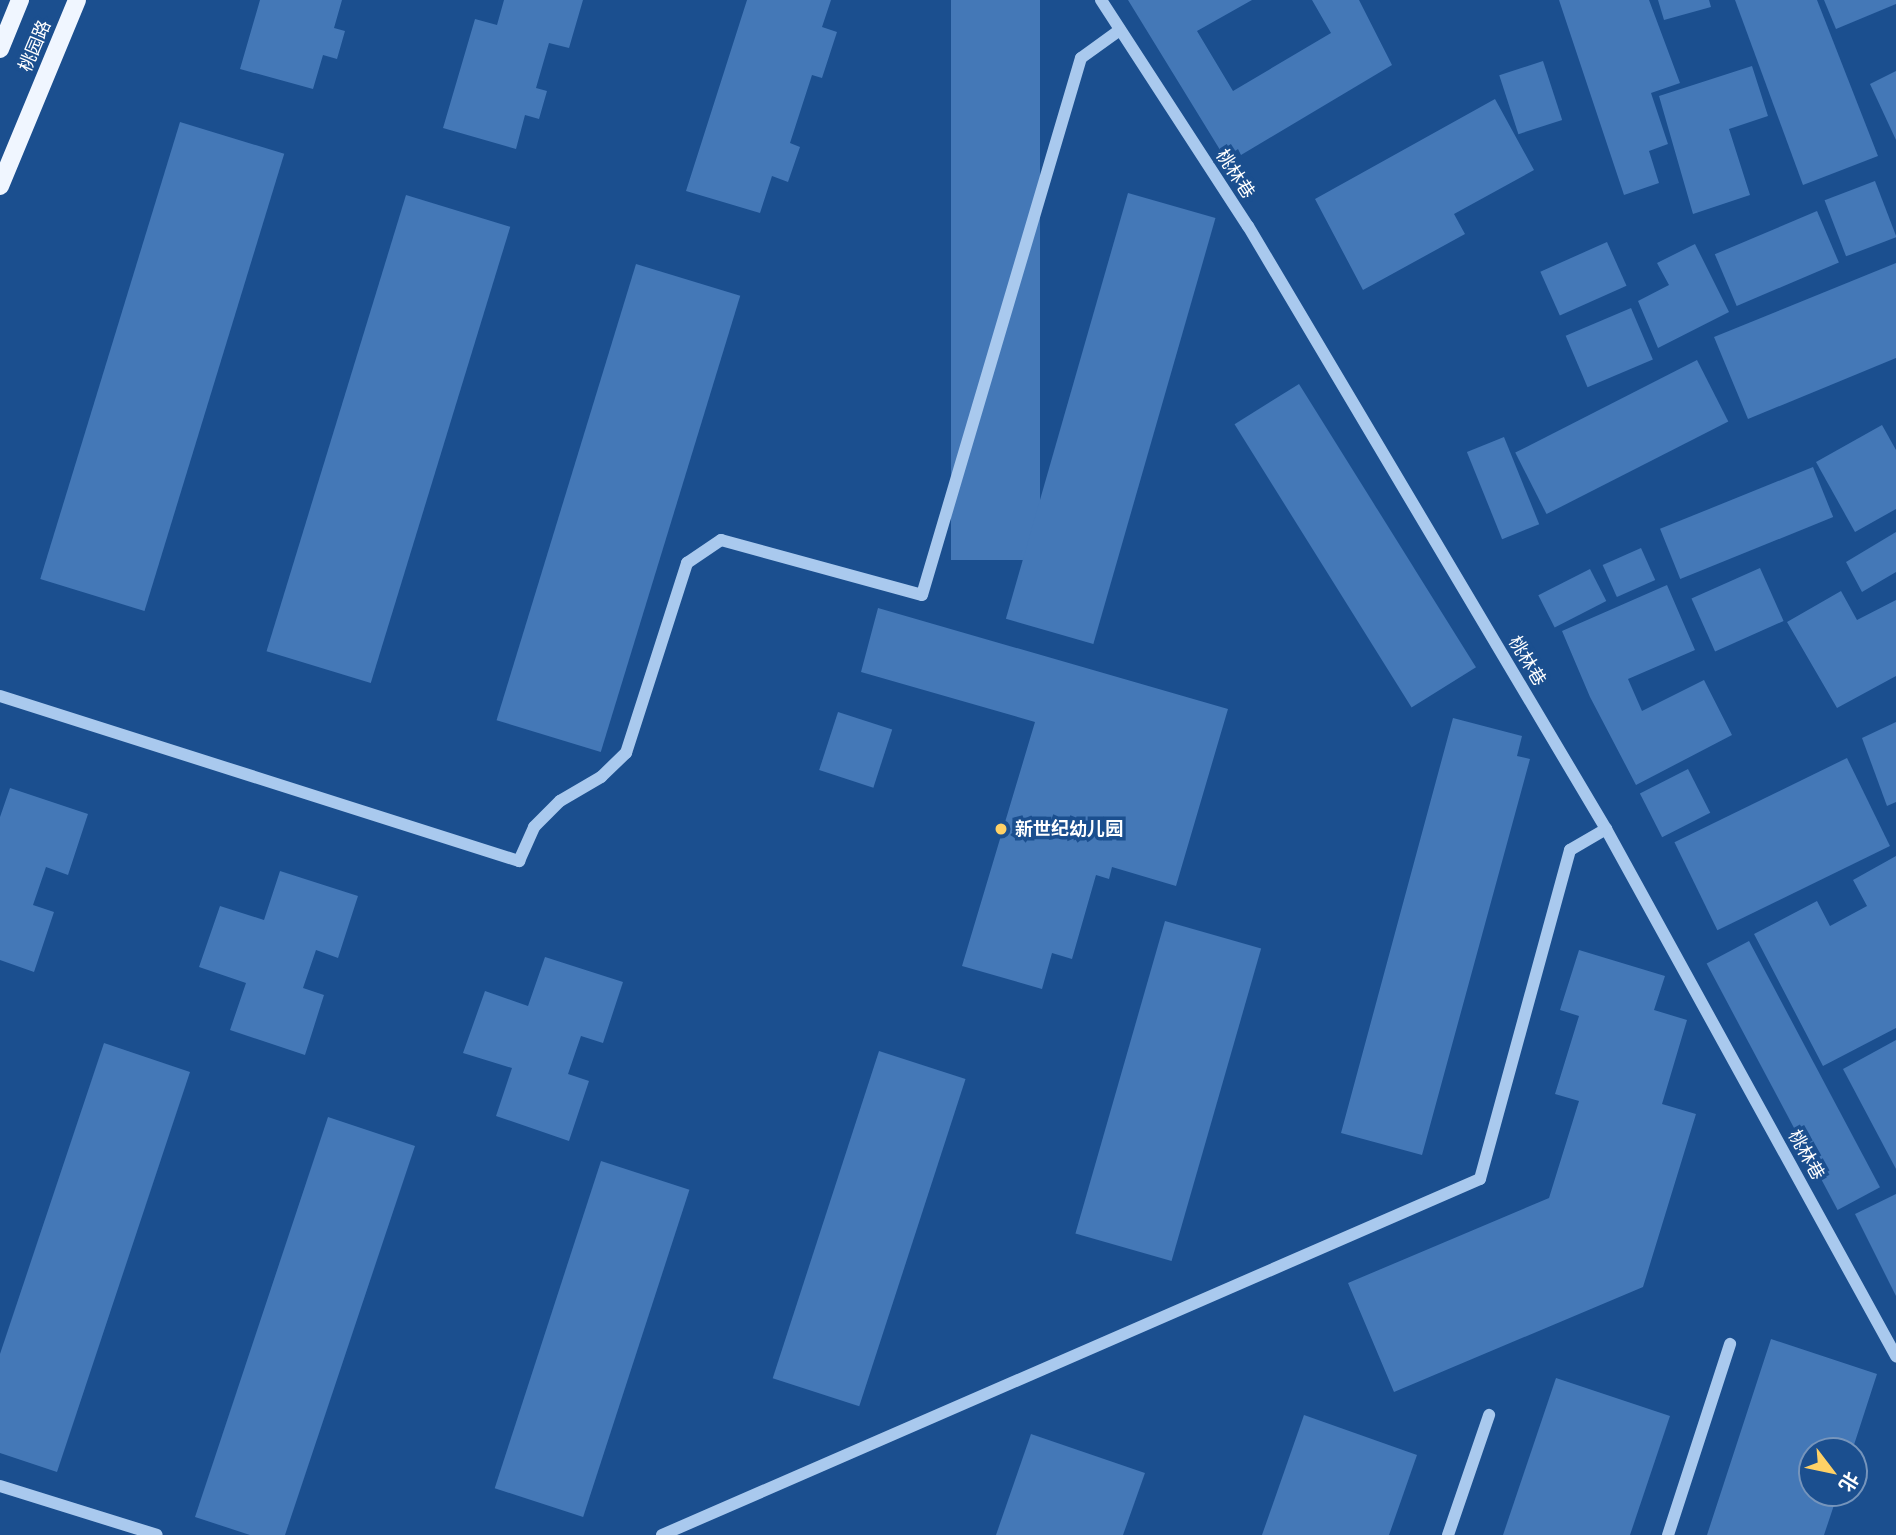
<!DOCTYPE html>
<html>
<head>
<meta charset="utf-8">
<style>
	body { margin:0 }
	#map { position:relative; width:1896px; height:1535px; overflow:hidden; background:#1b4f8f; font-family:"Archivo Narrow","Noto Sans SC",sans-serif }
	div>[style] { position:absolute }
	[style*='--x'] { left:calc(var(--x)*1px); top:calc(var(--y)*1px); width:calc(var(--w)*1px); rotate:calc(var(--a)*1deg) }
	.building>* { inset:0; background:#4478b7; transform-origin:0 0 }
	.minor>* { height:12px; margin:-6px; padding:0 6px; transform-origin:6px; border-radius:6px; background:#a9c9ee }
	.major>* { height:18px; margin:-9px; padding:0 9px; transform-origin:9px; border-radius:9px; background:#f0f6ff }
	.dots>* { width:19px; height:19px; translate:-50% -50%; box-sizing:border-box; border:4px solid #1b4f8f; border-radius:50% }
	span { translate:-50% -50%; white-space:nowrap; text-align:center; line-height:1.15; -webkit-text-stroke:7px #1b4f8f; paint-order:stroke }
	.street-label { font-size:18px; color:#fff }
	.poi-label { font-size:18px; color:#fff; font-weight:700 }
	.left { translate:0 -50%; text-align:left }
	.north { position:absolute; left:1798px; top:1437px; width:70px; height:70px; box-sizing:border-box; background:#1b4f8f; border:2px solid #7695bc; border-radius:50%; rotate:122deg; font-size:19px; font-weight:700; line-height:28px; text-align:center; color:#fff }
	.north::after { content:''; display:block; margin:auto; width:24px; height:32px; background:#ffd166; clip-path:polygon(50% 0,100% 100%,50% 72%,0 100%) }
</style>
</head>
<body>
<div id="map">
	<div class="building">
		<i style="clip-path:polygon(260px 0,342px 0,334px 28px,345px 31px,337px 59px,323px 55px,313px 89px,240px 69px)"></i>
		<i style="clip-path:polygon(504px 0,583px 0,569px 48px,549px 43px,536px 88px,547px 91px,539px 119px,525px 115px,516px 149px,443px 128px,475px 19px,497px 25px)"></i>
		<i style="clip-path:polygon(747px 0,831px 0,822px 27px,837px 32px,822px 78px,812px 75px,790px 143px,800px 147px,788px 182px,772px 176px,760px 213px,686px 191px)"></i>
		<i style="left:951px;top:0;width:89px;height:560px"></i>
		<i style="clip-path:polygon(1128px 0,1252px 0,1197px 31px,1233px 91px,1331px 33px,1312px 0,1359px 0,1392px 65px,1241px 155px,1238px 149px,1225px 158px)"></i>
		<i style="clip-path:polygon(1559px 0,1649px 0,1680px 83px,1651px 93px,1668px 144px,1649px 151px,1659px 183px,1624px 195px)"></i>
		<i style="clip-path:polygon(1658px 0,1709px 0,1711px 7px,1664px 20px)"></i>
		<i style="clip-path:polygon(1735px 0,1817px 0,1878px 156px,1803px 185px)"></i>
		<i style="clip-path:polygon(1824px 0,1896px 0,1896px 4px,1836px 29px)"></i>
		<i style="left:1543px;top:61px;width:62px;height:46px;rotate:72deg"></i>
		<i style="clip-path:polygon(1752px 66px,1768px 116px,1729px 129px,1750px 195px,1693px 214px,1659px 96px)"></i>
		<i style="clip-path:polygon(1896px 71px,1896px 140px,1870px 84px)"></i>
		<i style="clip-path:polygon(1495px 99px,1534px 170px,1454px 214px,1465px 234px,1363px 290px,1315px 199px)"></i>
		<i style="left:180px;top:122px;width:109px;height:478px;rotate:17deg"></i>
		<i style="left:1875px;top:181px;width:60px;height:54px;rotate:69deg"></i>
		<i style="left:1128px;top:193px;width:91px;height:443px;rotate:16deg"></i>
		<i style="left:406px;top:195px;width:109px;height:477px;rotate:17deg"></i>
		<i style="left:1817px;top:211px;width:56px;height:111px;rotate:67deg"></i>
		<i style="left:1607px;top:242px;width:48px;height:73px;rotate:66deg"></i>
		<i style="clip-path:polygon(1695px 244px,1729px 312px,1658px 348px,1638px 301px,1669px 285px,1657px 263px)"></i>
		<i style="clip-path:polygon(1896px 263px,1896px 358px,1748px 419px,1714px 337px)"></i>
		<i style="left:636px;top:264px;width:109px;height:477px;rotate:17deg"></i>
		<i style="left:1631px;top:308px;width:56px;height:71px;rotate:67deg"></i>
		<i style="left:1697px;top:360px;width:69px;height:204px;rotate:63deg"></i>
		<i style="left:1299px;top:384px;width:334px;height:76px;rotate:58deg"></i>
		<i style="clip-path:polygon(1882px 425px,1896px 450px,1896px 509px,1855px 532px,1816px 462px)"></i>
		<i style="left:1504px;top:437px;width:94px;height:40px;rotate:68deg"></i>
		<i style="left:1813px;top:467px;width:54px;height:165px;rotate:68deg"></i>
		<i style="clip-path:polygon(1896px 532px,1896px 572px,1862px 592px,1846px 562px)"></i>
		<i style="left:1641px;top:548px;width:35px;height:42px;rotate:66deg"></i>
		<i style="left:1760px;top:568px;width:58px;height:75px;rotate:66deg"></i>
		<i style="left:1590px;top:569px;width:36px;height:58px;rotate:63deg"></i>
		<i style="clip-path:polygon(1667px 585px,1695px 650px,1628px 679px,1642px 711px,1704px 680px,1732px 735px,1636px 785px,1590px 697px,1562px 631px)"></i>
		<i style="clip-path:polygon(1841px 591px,1857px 620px,1896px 600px,1896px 676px,1837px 708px,1787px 622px)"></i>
		<i style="clip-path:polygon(878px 608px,1228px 709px,1176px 886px,1112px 867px,1109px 879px,1096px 875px,1072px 959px,1052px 953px,1042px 989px,962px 966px,1035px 722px,861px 672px)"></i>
		<i style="left:838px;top:712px;width:57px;height:61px;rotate:18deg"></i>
		<i style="clip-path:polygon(1453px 718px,1522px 736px,1517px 756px,1530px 759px,1422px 1155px,1341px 1133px)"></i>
		<i style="clip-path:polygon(1896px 722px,1896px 802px,1887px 806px,1862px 738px)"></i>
		<i style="left:1847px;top:758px;width:98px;height:192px;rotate:64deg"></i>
		<i style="left:1688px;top:769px;width:49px;height:54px;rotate:63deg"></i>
		<i style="clip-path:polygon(10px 788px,88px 814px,68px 875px,46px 867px,33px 905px,54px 912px,34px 972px,0 960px,0 817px)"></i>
		<i style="clip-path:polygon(1896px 856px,1896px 1028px,1823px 1066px,1754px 934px,1817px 901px,1830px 926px,1867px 906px,1853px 880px)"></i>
		<i style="clip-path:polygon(280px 871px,358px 896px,338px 958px,316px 950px,303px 988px,324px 995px,305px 1055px,230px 1030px,246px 983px,199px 967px,220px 906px,264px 920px)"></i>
		<i style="left:1165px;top:921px;width:100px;height:325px;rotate:16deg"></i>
		<i style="left:1749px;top:941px;width:279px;height:48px;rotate:62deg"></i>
		<i style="clip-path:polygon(1579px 950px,1665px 976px,1654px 1010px,1687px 1020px,1662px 1104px,1696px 1114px,1643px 1287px,1394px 1392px,1348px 1283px,1549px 1198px,1579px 1101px,1555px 1094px,1579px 1016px,1560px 1010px)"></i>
		<i style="clip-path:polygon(545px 957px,623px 982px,603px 1043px,581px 1036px,568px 1074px,589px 1081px,569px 1141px,496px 1116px,512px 1068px,463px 1053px,485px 991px,528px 1006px)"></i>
		<i style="clip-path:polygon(1896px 1040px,1896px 1169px,1843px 1069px)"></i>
		<i style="clip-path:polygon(104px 1043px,190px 1072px,57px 1472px,0 1453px,0 1354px)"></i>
		<i style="left:879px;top:1051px;width:91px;height:344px;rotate:18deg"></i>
		<i style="clip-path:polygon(328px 1117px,415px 1146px,285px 1535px,250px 1535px,195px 1517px)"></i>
		<i style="left:601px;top:1161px;width:93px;height:344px;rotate:18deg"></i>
		<i style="clip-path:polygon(1896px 1194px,1896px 1296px,1855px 1214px)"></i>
		<i style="clip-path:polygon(1771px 1339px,1877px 1374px,1852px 1451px,1812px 1451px,1812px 1493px,1838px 1493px,1824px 1535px,1707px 1535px)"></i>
		<i style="clip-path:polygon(1556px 1378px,1670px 1416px,1630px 1535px,1503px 1535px)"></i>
		<i style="clip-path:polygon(1304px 1415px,1417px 1455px,1389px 1535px,1262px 1535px)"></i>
		<i style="clip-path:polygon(1031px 1434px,1145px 1473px,1123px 1535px,996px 1535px)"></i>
	</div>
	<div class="minor">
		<i style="--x:1101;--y:0;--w:270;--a:57"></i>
		<i style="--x:1248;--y:226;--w:701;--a:59.3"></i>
		<i style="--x:1606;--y:829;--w:602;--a:61.18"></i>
		<i style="--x:0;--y:696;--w:545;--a:17.64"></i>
		<i style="--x:519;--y:861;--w:37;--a:-66"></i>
		<i style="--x:534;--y:827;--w:37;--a:-45"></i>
		<i style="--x:560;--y:801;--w:48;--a:-30.3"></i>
		<i style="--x:601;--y:777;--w:35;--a:-44"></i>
		<i style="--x:626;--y:753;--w:200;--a:-72.2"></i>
		<i style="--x:687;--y:563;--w:41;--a:-34.1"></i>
		<i style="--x:721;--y:540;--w:208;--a:15.3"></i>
		<i style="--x:922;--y:595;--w:560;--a:-73.51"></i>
		<i style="--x:1081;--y:58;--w:48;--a:-35.7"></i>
		<i style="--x:0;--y:1486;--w:164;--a:17.3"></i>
		<i style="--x:662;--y:1535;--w:892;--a:-23.52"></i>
		<i style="--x:1480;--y:1179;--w:341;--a:-74.7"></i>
		<i style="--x:1570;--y:850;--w:42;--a:-30.3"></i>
		<i style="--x:1448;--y:1535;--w:127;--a:-71.1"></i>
		<i style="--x:1668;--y:1535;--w:201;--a:-72"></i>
	</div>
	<div class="major">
		<i style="--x:0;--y:49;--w:53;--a:-67.8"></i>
		<i style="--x:0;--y:186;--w:201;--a:-67.5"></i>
	</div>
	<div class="dots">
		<i style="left:1001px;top:829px;background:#ffd166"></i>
	</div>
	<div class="street-label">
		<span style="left:35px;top:46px;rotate:-67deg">桃园路</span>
		<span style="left:1235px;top:174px;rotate:57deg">桃林巷</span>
		<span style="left:1527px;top:661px;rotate:59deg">桃林巷</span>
		<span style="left:1806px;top:1155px;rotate:61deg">桃林巷</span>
	</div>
	<div class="poi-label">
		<span class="left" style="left:1015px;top:829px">新世纪幼儿园</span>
	</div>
	<div class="north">北</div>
</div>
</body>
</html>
